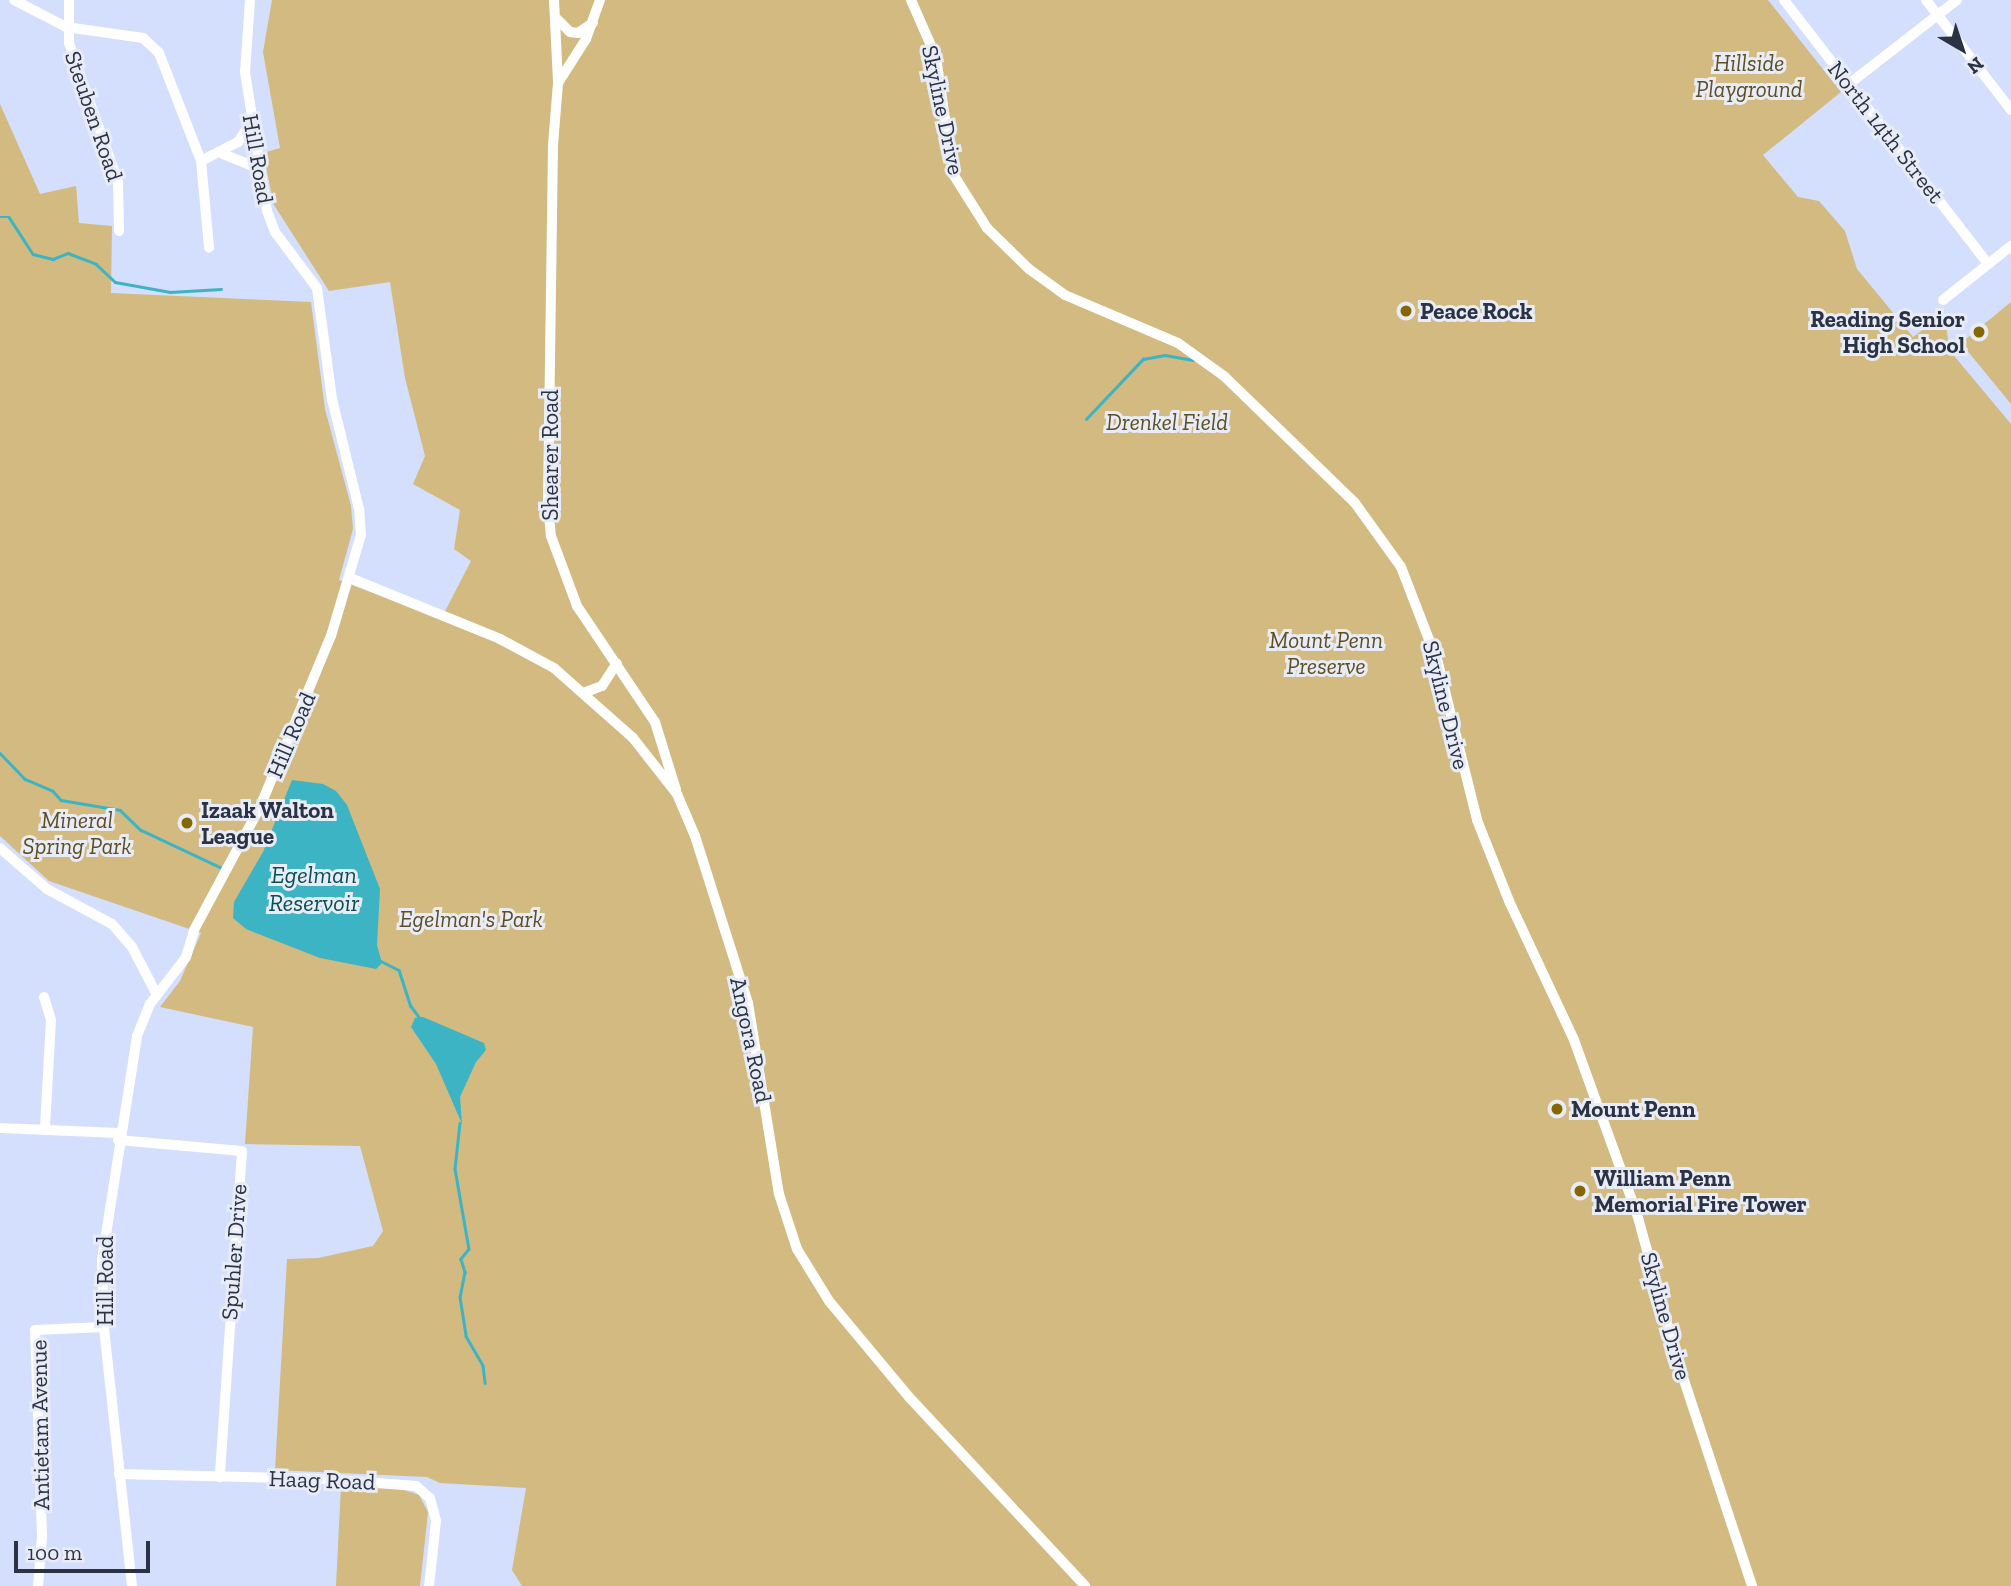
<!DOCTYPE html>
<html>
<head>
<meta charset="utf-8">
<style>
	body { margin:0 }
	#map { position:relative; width:2011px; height:1586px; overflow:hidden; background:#d3dffc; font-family:"Zilla Slab",serif }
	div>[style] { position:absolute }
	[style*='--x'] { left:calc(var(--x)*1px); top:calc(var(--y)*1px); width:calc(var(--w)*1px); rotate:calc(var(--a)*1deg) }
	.green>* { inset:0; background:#d2ba81 }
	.water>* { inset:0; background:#3db4c3 }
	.stream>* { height:2.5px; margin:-1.25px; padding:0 1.25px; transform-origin:1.25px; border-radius:1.25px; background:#3db4c3 }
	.minor>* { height:10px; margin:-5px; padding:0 5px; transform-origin:5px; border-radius:5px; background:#fff }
	.dots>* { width:19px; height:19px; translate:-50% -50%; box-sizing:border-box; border:4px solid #e8ecf6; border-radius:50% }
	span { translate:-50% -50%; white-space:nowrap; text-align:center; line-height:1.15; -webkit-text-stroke:6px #e8ecf6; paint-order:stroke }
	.park-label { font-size:23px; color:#5f4e23; font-style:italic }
	.street-label { font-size:23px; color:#2a3244 }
	.poi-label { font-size:23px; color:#2a3244; font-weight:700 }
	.left { translate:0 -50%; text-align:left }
	.right { translate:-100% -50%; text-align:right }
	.water-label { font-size:24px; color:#074f57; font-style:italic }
	.north { position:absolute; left:1927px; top:14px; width:70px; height:70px; -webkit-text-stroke:5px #e8ecf6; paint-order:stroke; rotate:141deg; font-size:19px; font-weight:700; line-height:28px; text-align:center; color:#2a3244 }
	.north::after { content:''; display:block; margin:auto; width:24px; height:32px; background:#2a3244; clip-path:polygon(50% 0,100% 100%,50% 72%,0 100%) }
	.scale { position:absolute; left:14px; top:1541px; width:136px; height:32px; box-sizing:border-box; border:4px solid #2a3244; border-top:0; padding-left:9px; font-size:21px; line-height:24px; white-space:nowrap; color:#2a3244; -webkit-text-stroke:5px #e8ecf6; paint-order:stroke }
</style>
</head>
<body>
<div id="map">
	<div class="green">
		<i style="clip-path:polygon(272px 0,1768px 0,1841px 92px,1763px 155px,1798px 197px,1819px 201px,1845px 231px,1857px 269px,1913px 337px,1944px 314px,1950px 351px,2011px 424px,2011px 1586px,522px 1586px,512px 1570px,526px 1488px,440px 1483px,427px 1477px,275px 1470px,287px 1259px,318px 1258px,373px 1246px,383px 1231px,360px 1146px,245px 1144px,253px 1027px,160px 1007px,180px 981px,201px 933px,49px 881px,0 836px,0 104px,40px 194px,76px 186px,79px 223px,112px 226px,111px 293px,311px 302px,325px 409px,351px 506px,353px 529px,339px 580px,441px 619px,471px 561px,454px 549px,460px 510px,413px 484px,425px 456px,405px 378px,390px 282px,329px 291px,274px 205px,263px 153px,280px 148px,263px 52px)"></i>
		<i style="clip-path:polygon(2011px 302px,2011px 404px,1961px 343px)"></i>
		<i style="clip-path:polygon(341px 1486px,396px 1487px,419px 1495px,428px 1512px,420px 1586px,336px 1586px)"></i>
	</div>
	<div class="water">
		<i style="clip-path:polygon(292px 780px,323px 784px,336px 791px,347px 805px,380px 889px,377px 945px,382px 963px,376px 969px,320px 958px,246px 929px,233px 918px,234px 902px,263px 852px)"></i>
		<i style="clip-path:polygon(423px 1017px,484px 1043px,486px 1050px,476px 1062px,460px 1097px,462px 1124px,436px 1064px,411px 1027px,415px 1018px)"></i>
	</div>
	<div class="stream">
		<i style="--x:0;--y:217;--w:9;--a:0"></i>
		<i style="--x:9;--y:217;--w:44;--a:57"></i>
		<i style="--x:33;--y:254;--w:21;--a:14"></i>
		<i style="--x:53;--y:259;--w:16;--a:-22"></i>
		<i style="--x:68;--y:253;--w:30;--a:21"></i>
		<i style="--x:96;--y:264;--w:26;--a:43"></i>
		<i style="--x:115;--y:282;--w:56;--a:10.3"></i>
		<i style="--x:170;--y:292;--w:51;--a:-3.4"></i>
		<i style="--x:1086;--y:419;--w:83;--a:-46.5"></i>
		<i style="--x:1143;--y:359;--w:22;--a:-10"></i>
		<i style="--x:1165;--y:355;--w:28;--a:10"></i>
		<i style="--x:0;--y:753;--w:36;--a:46"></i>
		<i style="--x:25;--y:779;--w:30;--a:23"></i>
		<i style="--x:53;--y:791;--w:12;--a:48"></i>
		<i style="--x:61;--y:800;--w:60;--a:9.6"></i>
		<i style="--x:120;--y:810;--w:29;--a:44"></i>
		<i style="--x:141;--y:830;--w:87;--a:25.1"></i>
		<i style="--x:381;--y:961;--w:20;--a:27"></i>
		<i style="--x:399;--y:970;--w:38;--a:72"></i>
		<i style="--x:411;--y:1006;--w:19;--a:54"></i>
		<i style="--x:460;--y:1123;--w:46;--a:96.2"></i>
		<i style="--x:455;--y:1169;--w:81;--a:80.1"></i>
		<i style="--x:469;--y:1249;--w:13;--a:129"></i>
		<i style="--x:461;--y:1259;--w:14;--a:73"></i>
		<i style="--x:465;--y:1272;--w:25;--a:101"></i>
		<i style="--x:460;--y:1297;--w:39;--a:81"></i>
		<i style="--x:466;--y:1336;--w:34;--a:60"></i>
		<i style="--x:483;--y:1366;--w:17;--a:83"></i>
	</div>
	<div class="minor">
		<i style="--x:14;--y:0;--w:59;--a:27.4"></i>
		<i style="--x:66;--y:27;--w:78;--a:8.1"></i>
		<i style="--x:143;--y:38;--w:22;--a:43"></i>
		<i style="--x:159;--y:53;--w:116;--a:68.7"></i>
		<i style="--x:201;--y:161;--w:87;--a:84.7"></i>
		<i style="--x:69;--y:0;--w:43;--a:90"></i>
		<i style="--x:69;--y:43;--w:147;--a:70.6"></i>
		<i style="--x:118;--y:182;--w:49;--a:88.8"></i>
		<i style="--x:554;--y:0;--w:83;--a:87.2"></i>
		<i style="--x:558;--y:83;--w:62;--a:94.6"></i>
		<i style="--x:553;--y:145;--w:358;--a:90.8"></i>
		<i style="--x:548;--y:503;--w:33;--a:85"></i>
		<i style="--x:551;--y:536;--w:75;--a:69.6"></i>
		<i style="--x:577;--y:606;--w:140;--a:56.1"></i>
		<i style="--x:655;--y:722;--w:71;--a:72.8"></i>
		<i style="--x:911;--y:0;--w:62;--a:66.3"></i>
		<i style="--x:936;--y:57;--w:118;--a:81.7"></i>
		<i style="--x:953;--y:174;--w:64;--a:57.8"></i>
		<i style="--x:987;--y:228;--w:59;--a:44.3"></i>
		<i style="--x:1029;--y:269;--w:44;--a:35.8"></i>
		<i style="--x:1065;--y:295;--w:123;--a:23"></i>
		<i style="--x:1178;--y:343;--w:57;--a:35.7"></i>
		<i style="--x:1224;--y:376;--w:182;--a:44.1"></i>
		<i style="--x:1355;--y:503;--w:79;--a:54.3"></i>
		<i style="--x:1401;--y:567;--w:103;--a:68.9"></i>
		<i style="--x:1438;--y:663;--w:162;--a:76"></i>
		<i style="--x:1477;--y:820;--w:87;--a:68.4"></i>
		<i style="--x:1509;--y:901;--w:153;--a:64.9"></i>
		<i style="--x:1574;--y:1040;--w:185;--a:70.1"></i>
		<i style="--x:1637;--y:1214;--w:150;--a:74.6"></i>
		<i style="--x:1677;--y:1359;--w:239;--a:71.7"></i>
		<i style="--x:1784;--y:0;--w:334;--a:52.3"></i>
		<i style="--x:1926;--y:0;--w:139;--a:52.3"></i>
		<i style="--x:557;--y:19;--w:18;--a:45"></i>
		<i style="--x:570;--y:32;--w:8;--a:7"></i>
		<i style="--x:578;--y:33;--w:18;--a:-34"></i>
		<i style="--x:558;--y:83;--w:52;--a:-57.5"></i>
		<i style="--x:586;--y:39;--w:41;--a:-70.3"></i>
		<i style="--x:1849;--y:84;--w:137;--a:-37.9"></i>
		<i style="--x:223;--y:154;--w:38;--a:22"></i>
		<i style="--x:201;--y:161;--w:42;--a:-27.2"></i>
		<i style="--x:238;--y:142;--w:24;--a:-57"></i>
		<i style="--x:1943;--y:300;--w:87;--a:-38.5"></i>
		<i style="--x:350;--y:578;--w:162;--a:22.1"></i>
		<i style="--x:500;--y:639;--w:61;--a:28.2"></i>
		<i style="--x:554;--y:668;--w:106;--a:41.5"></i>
		<i style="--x:633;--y:738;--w:71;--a:51.8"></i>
		<i style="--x:677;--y:794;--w:46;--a:66.8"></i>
		<i style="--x:695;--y:836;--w:175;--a:72.4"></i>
		<i style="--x:748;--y:1003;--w:193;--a:80.8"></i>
		<i style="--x:779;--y:1194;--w:58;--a:71.9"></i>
		<i style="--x:797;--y:1249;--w:61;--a:58.4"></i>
		<i style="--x:829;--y:1301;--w:125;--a:50.2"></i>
		<i style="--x:909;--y:1397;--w:258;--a:47"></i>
		<i style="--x:586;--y:692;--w:17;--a:-21"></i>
		<i style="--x:602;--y:686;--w:27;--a:-57"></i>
		<i style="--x:0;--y:848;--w:62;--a:41.1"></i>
		<i style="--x:47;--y:889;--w:74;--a:28.3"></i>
		<i style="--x:112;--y:924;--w:30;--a:49"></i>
		<i style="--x:132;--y:947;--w:54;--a:62.5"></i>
		<i style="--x:44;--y:997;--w:24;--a:73"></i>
		<i style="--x:51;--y:1020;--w:109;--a:93.2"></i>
		<i style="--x:0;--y:1128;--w:119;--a:2.4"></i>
		<i style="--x:118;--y:1140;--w:124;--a:5.1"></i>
		<i style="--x:242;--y:1151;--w:327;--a:93.9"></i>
		<i style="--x:119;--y:1474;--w:205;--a:1.4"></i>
		<i style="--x:324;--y:1479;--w:92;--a:4.4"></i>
		<i style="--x:416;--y:1486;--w:18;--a:41"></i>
		<i style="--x:430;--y:1498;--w:24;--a:75"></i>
		<i style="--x:436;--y:1521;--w:65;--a:96.1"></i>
		<i style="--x:38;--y:1586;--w:49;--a:-85.3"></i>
		<i style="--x:42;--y:1537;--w:207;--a:-91.9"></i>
		<i style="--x:35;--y:1330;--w:69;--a:-2.5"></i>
		<i style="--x:132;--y:1586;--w:261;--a:-96.2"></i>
		<i style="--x:104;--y:1327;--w:67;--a:-91.7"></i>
		<i style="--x:102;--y:1260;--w:227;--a:-81.1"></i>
		<i style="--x:137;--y:1036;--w:35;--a:-68"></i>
		<i style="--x:150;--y:1004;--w:59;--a:-52.5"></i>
		<i style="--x:186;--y:957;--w:28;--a:-73"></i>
		<i style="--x:194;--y:930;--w:140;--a:-61.8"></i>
		<i style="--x:260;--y:807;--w:185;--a:-67.5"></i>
		<i style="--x:331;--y:636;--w:105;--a:-73.5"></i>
		<i style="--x:361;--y:535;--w:26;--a:-94"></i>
		<i style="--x:359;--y:509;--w:113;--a:-103.8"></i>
		<i style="--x:332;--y:399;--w:112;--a:-97.7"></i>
		<i style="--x:317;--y:288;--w:70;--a:-126.9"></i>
		<i style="--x:275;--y:232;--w:22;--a:-111"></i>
		<i style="--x:267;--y:211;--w:141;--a:-99"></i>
		<i style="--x:245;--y:72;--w:72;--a:-86"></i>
	</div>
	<div class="dots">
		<i style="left:1406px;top:311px;background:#866601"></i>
		<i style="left:1979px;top:332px;background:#866601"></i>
		<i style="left:187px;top:823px;background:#866601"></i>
		<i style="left:1557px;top:1109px;background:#866601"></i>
		<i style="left:1580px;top:1191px;background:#866601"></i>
	</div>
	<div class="park-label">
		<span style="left:1749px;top:76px">Hillside<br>Playground</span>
		<span style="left:1167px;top:422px">Drenkel Field</span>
		<span style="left:1326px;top:653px">Mount Penn<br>Preserve</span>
		<span style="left:77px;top:833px">Mineral<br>Spring Park</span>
		<span style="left:471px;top:919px">Egelman's Park</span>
	</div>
	<div class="street-label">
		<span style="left:943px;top:110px;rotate:78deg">Skyline Drive</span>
		<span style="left:94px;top:116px;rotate:71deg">Steuben Road</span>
		<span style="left:1886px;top:132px;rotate:52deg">North 14th Street</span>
		<span style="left:258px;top:159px;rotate:80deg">Hill Road</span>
		<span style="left:550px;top:455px;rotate:-90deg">Shearer Road</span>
		<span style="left:1446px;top:705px;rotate:76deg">Skyline Drive</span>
		<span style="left:291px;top:735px;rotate:-67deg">Hill Road</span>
		<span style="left:751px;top:1040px;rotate:78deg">Angora Road</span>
		<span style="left:234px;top:1252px;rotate:-86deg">Spuhler Drive</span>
		<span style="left:105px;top:1281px;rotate:-90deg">Hill Road</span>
		<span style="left:1666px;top:1316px;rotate:74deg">Skyline Drive</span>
		<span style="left:40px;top:1425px;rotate:-91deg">Antietam Avenue</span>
		<span style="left:322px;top:1480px;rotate:2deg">Haag Road</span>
	</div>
	<div class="poi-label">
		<span class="left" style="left:1420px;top:311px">Peace Rock</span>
		<span class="right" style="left:1965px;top:332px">Reading Senior<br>High School</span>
		<span class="left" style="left:201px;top:823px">Izaak Walton<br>League</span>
		<span class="left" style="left:1571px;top:1109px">Mount Penn</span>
		<span class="left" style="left:1594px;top:1191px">William Penn<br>Memorial Fire Tower</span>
	</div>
	<div class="water-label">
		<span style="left:314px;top:889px">Egelman<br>Reservoir</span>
	</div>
	<div class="north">N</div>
	<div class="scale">100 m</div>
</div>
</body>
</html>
